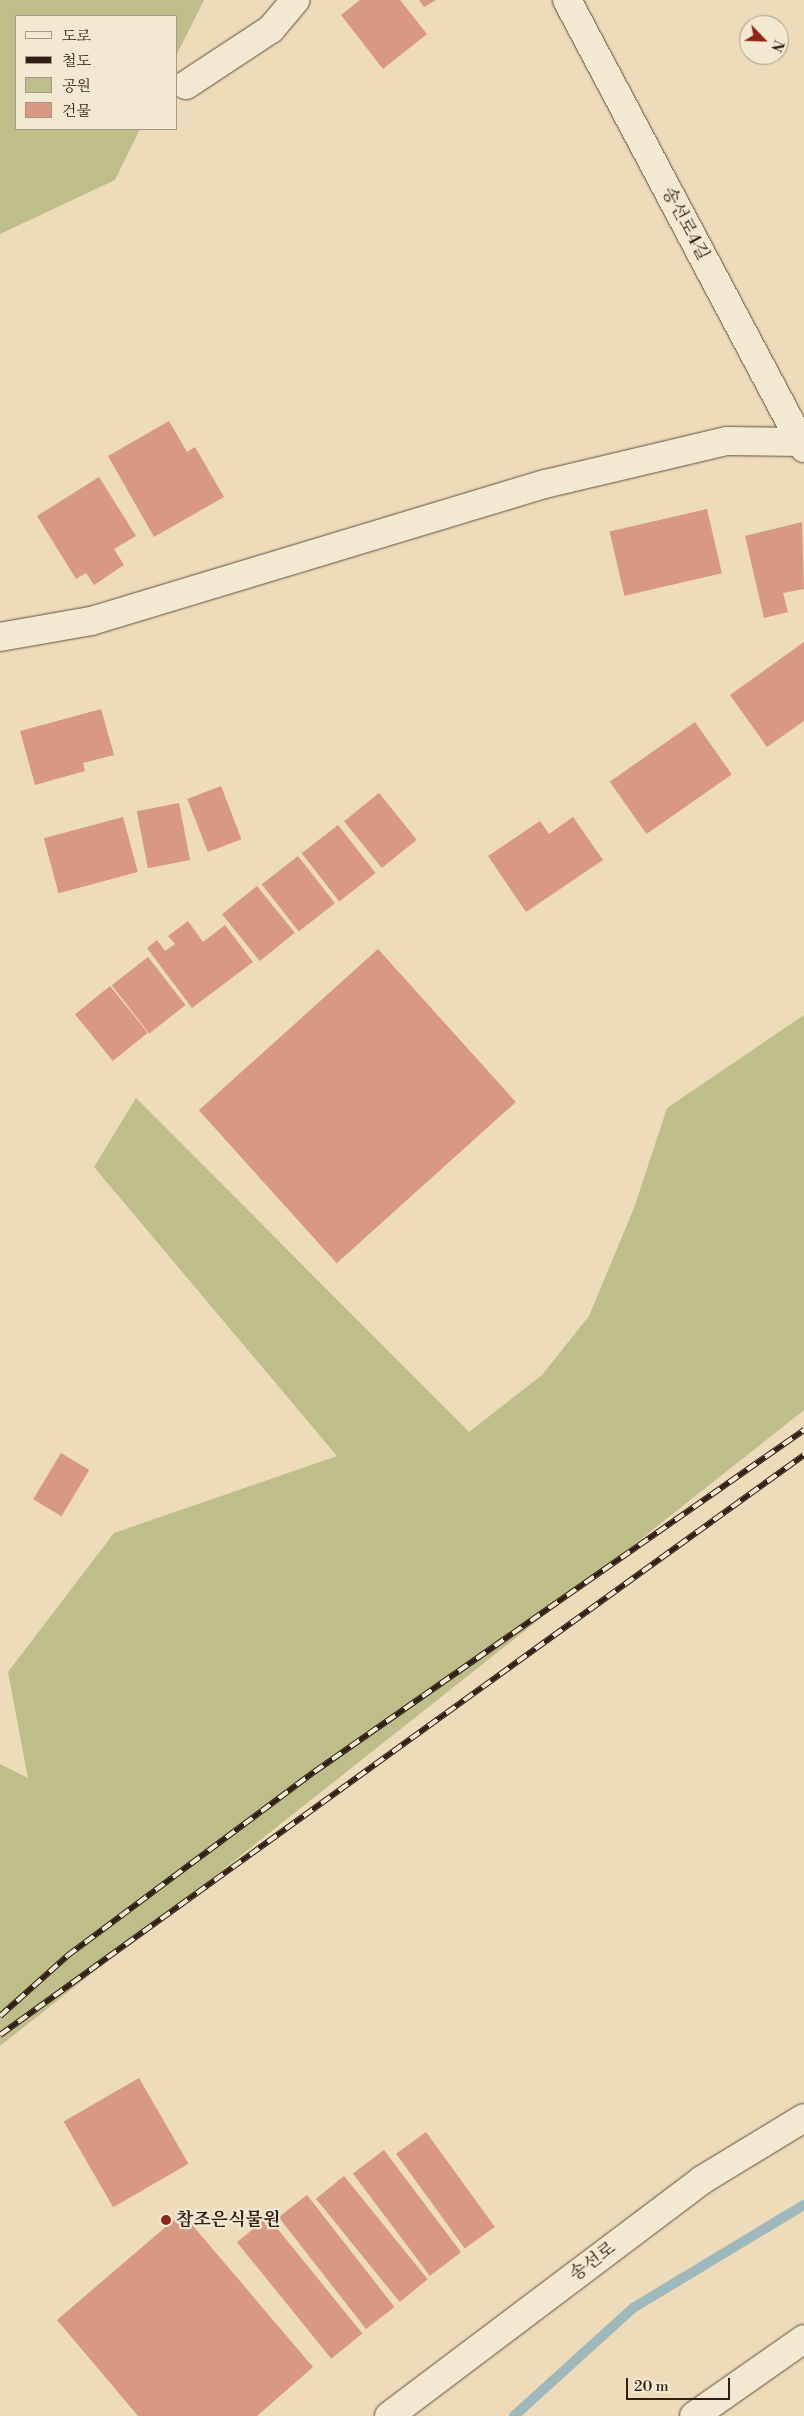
<!DOCTYPE html>
<html>
<head>
<meta charset="utf-8">
<style>
	body { margin:0 }
	#map { position:relative; width:804px; height:2416px; overflow:hidden; background:#eddbb9; font-family:"Libre Bodoni","Noto Serif KR",serif }
	div>[style] { position:absolute }
	[style*='--x'] { left:calc(var(--x)*1px); top:calc(var(--y)*1px); width:calc(var(--w)*1px); rotate:calc(var(--a)*1deg) }
	.green>* { inset:0; background:#bebe8b }
	.stream>* { height:10px; margin:-5px; padding:0 5px; transform-origin:5px; border-radius:5px; background:#9eb8bb }
	.building>* { inset:0; background:#d89881; transform-origin:0 0 }
	.roads { filter:drop-shadow(0 0 1px #604e3e) drop-shadow(0 0 1px #604e3e) }
	.minor>* { height:28px; margin:-14px; padding:0 14px; transform-origin:14px; border-radius:14px; background:#f3e8d2 }
	.rail>* { height:5.5px; margin-top:-2.75px; transform-origin:0; background:repeating-linear-gradient(90deg,#f3e8d2 0 11px,#311f15 0 22px); box-sizing:border-box; border-block:1px solid #311f15 }
	.dots>* { width:14px; height:14px; translate:-50% -50%; box-sizing:border-box; border:2px solid #f3e8d2; border-radius:50% }
	span { translate:-50% -50%; white-space:nowrap; text-align:center; line-height:1.15; -webkit-text-stroke:4.5px #f3e8d2; paint-order:stroke }
	.street-label { font-size:18px; color:#311f15 }
	.poi-label { font-size:18px; color:#311f15; font-weight:700 }
	.left { translate:0 -50%; text-align:left }
	.legend { position:absolute; left:15px; top:15px; width:162px; height:115px; box-sizing:border-box; background:#f3e8d2; border:1px solid #a59886; margin:0; padding:6px 9px; list-style:none; font-size:15px; color:#311f15 }
	.legend li { display:flex; align-items:center; gap:10px; height:25px }
	.legend b { width:25px; border:1px solid #a59886 }
	.north { position:absolute; left:739px; top:15px; width:50px; height:50px; box-sizing:border-box; background:#f3e8d2; border:1px solid #a59886; border-radius:50%; rotate:114deg; font-size:14px; font-weight:700; line-height:20px; text-align:center; color:#311f15 }
	.north::after { content:''; display:block; margin:auto; width:18px; height:22px; background:#8f2418; clip-path:polygon(50% 0,100% 100%,50% 72%,0 100%) }
	.scale { position:absolute; left:626px; top:2378px; width:104px; height:22px; box-sizing:border-box; border:2px solid #311f15; border-top:0; padding-left:6px; font-size:15px; line-height:18px; white-space:nowrap; color:#311f15; -webkit-text-stroke:4px #f3e8d2; paint-order:stroke }
</style>
</head>
<body>
<div id="map">
	<div class="green">
		<i style="clip-path:polygon(0 0,204px 0,176px 56px,176px 16px,16px 16px,16px 129px,140px 129px,115px 180px,0 234px)"></i>
		<i style="clip-path:polygon(804px 1015px,804px 1410px,0 2046px,0 1764px,28px 1778px,8px 1672px,114px 1533px,337px 1456px,94px 1167px,136px 1098px,469px 1432px,542px 1375px,589px 1316px,634px 1208px,667px 1108px)"></i>
	</div>
	<div class="stream">
		<i style="--x:514;--y:2416;--w:161;--a:-42.2"></i>
		<i style="--x:633;--y:2308;--w:200;--a:-31.1"></i>
	</div>
	<div class="building">
		<i style="clip-path:polygon(360px 0,400px 0,427px 34px,383px 69px,341px 15px)"></i>
		<i style="clip-path:polygon(419px 0,436px 0,424px 7px)"></i>
		<i style="clip-path:polygon(169px 421px,187px 452px,195px 447px,224px 497px,154px 537px,108px 456px)"></i>
		<i style="clip-path:polygon(99px 477px,136px 536px,114px 549px,124px 565px,94px 585px,86px 573px,76px 579px,37px 516px)"></i>
		<i style="left:707px;top:509px;width:66px;height:100px;rotate:77deg"></i>
		<i style="clip-path:polygon(802px 522px,804px 589px,783px 593px,788px 612px,764px 618px,745px 536px)"></i>
		<i style="clip-path:polygon(804px 642px,804px 721px,767px 747px,730px 695px)"></i>
		<i style="clip-path:polygon(101px 709px,114px 755px,83px 763px,85px 771px,35px 785px,20px 731px)"></i>
		<i style="left:695px;top:722px;width:64px;height:104px;rotate:55deg"></i>
		<i style="left:221px;top:786px;width:57px;height:36px;rotate:69deg"></i>
		<i style="left:379px;top:793px;width:60px;height:45px;rotate:51deg"></i>
		<i style="left:179px;top:803px;width:58px;height:43px;rotate:79deg"></i>
		<i style="left:123px;top:817px;width:57px;height:82px;rotate:75deg"></i>
		<i style="clip-path:polygon(573px 817px,603px 860px,526px 912px,488px 856px,540px 821px,549px 834px)"></i>
		<i style="left:338px;top:825px;width:61px;height:46px;rotate:52deg"></i>
		<i style="left:298px;top:856px;width:60px;height:46px;rotate:52deg"></i>
		<i style="left:257px;top:886px;width:60px;height:45px;rotate:51deg"></i>
		<i style="clip-path:polygon(188px 921px,203px 942px,225px 925px,253px 962px,192px 1008px,147px 948px,157px 940px,165px 951px,175px 944px,168px 936px)"></i>
		<i style="left:378px;top:949px;width:206px;height:241px;rotate:48deg"></i>
		<i style="left:148px;top:957px;width:61px;height:46px;rotate:52deg"></i>
		<i style="left:110px;top:986px;width:60px;height:45px;rotate:51deg"></i>
		<i style="left:61px;top:1453px;width:33px;height:54px;rotate:31deg"></i>
		<i style="left:139px;top:2078px;width:99px;height:87px;rotate:60deg"></i>
		<i style="left:426px;top:2132px;width:117px;height:37px;rotate:54deg"></i>
		<i style="left:384px;top:2150px;width:128px;height:39px;rotate:53deg"></i>
		<i style="left:344px;top:2176px;width:133px;height:36px;rotate:51deg"></i>
		<i style="left:307px;top:2195px;width:142px;height:36px;rotate:52deg"></i>
		<i style="clip-path:polygon(182px 2213px,313px 2367px,257px 2416px,138px 2416px,57px 2320px)"></i>
		<i style="left:268px;top:2217px;width:150px;height:40px;rotate:51deg"></i>
	</div>
	<div class="roads">
		<div class="minor">
			<i style="--x:567;--y:0;--w:507;--a:62.12"></i>
			<i style="--x:186;--y:85;--w:102;--a:-33.4"></i>
			<i style="--x:271;--y:29;--w:38;--a:-50"></i>
			<i style="--x:0;--y:637;--w:92;--a:-10"></i>
			<i style="--x:91;--y:621;--w:474;--a:-16.8"></i>
			<i style="--x:545;--y:484;--w:187;--a:-13.3"></i>
			<i style="--x:727;--y:441;--w:74;--a:0.8"></i>
			<i style="--x:389;--y:2416;--w:392;--a:-37"></i>
			<i style="--x:702;--y:2180;--w:119;--a:-31.3"></i>
			<i style="--x:694;--y:2416;--w:134;--a:-35"></i>
		</div>
	</div>
	<div class="rail">
		<i style="--x:0;--y:2016;--w:90;--a:-41.8"></i>
		<i style="--x:67;--y:1956;--w:308;--a:-36.7"></i>
		<i style="--x:314;--y:1772;--w:598;--a:-34.91"></i>
		<i style="--x:0;--y:2035;--w:991;--a:-35.81"></i>
	</div>
	<div class="dots">
		<i style="left:166px;top:2220px;background:#8f2418"></i>
	</div>
	<div class="street-label">
		<span style="left:685px;top:224px;rotate:62deg">송선로4길</span>
		<span style="left:593px;top:2262px;rotate:-37deg">송선로</span>
	</div>
	<div class="poi-label">
		<span class="left" style="left:176px;top:2220px">참조은식물원</span>
	</div>
	<ul class="legend">
	<li><b style="height:6px;background:#f3e8d2"></b>도로</li>
	<li><b style="height:6px;background:#311f15"></b>철도</li>
	<li><b style="height:14px;background:#bebe8b"></b>공원</li>
	<li><b style="height:14px;background:#d89881"></b>건물</li>
	</ul>
	<div class="north">N</div>
	<div class="scale">20 m</div>
</div>
</body>
</html>
